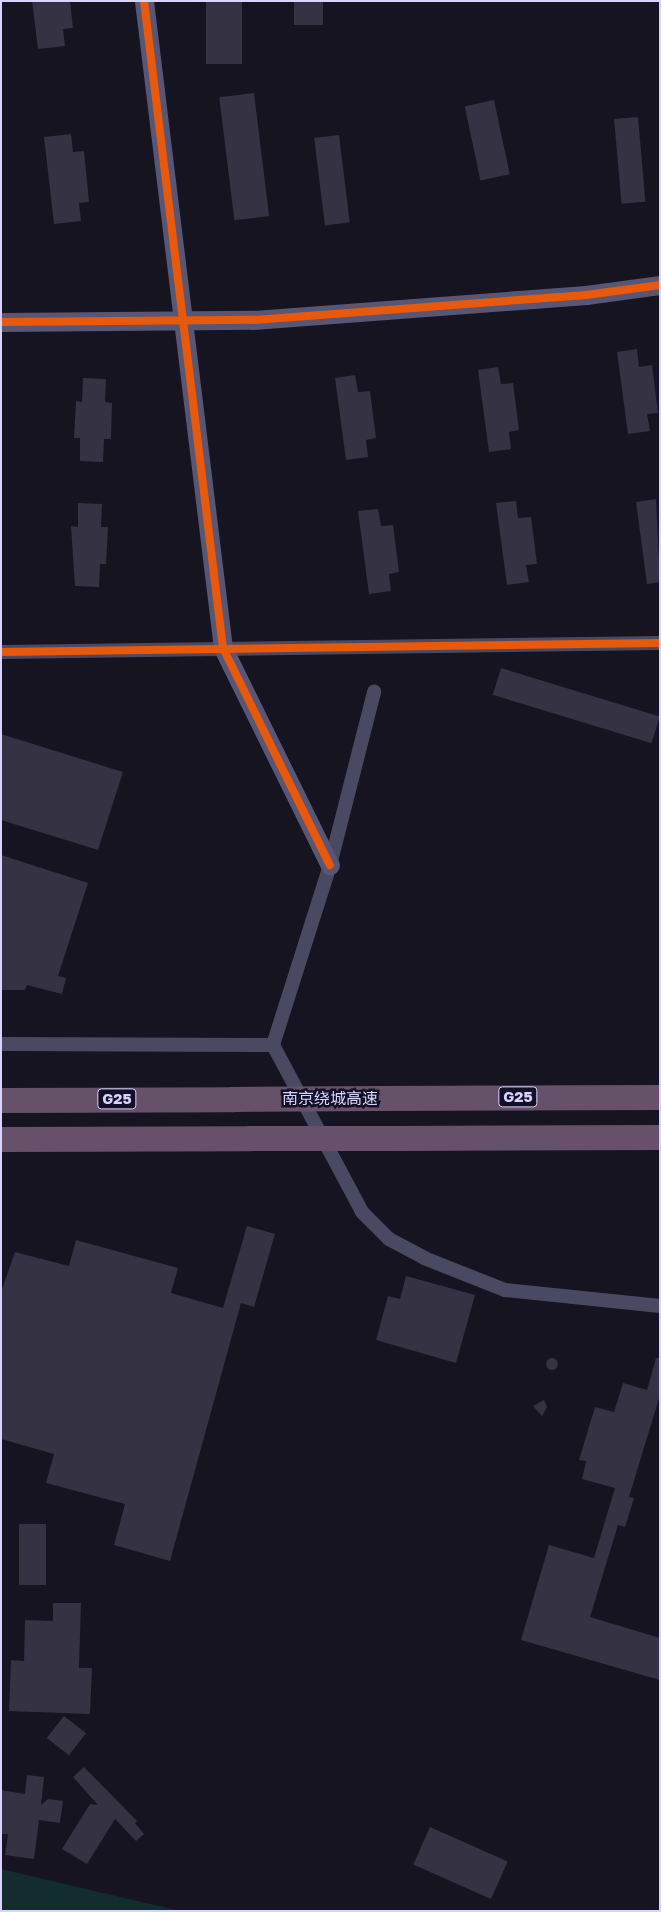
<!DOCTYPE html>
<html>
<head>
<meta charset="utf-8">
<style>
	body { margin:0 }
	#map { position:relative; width:661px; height:1912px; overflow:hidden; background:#161421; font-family:"Golos Text","Noto Sans SC",sans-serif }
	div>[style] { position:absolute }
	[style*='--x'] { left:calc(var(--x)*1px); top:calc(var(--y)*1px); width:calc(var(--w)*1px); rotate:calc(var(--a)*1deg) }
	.green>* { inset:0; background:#132c2d }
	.building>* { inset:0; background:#343243; transform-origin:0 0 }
	.round { border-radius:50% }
	.street>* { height:14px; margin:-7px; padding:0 7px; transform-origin:7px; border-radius:7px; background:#4a4962 }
	.secondary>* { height:19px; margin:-9.5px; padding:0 9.5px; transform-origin:9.5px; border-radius:9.5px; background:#575674 }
	.highway>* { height:25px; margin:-12.5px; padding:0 12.5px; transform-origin:12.5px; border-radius:12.5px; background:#67516a }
	.highway-bridge>* { height:25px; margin:-12.5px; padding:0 12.5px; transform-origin:12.5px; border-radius:12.5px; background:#67516a }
	.cycleway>* { height:8px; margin:-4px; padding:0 4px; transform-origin:4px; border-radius:4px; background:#e8590c }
	span { translate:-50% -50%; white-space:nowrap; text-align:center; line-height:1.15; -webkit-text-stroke:5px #130f26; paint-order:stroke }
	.shield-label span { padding:1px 4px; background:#130f26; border:1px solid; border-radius:4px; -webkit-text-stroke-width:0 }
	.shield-label { font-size:15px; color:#d9d4ff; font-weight:700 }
	.street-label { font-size:16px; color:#d9d4ff }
	.frame { position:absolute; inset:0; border:2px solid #d9d4ff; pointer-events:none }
</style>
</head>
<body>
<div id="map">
	<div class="green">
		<i style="clip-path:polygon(1px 1869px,180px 1911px,1px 1911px)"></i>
	</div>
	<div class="building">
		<i style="clip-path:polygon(32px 1px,70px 1px,73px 28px,63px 29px,65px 46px,38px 49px)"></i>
		<i style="left:206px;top:1px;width:36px;height:63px"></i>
		<i style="left:294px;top:1px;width:29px;height:24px"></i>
		<i style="left:254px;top:93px;width:124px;height:35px;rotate:83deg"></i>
		<i style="left:494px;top:100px;width:76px;height:30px;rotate:78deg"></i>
		<i style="left:638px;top:117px;width:85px;height:24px;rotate:85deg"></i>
		<i style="clip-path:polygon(71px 134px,73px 152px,84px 151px,89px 202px,79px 203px,81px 221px,54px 224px,44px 137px)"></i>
		<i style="left:339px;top:135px;width:88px;height:25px;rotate:83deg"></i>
		<i style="clip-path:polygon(637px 349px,639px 367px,652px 365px,658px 413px,647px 414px,650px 431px,628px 434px,617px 352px)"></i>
		<i style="clip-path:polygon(498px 367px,501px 384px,513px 383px,519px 430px,509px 432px,511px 449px,489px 452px,478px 370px)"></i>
		<i style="clip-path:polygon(355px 375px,358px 392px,370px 391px,376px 438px,366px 440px,368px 457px,346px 460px,335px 378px)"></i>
		<i style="clip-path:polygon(83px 378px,106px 379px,105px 402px,112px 403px,111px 439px,104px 439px,103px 462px,80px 461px,80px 438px,74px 438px,76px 401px,82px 402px)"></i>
		<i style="clip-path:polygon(656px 499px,660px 582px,647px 584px,636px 502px)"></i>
		<i style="clip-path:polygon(516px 501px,518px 518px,531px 517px,537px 564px,526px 565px,529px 582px,507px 585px,496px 503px)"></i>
		<i style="clip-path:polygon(78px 503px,102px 504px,101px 527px,108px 527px,106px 564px,100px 564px,99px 587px,75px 586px,71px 526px,78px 527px)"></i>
		<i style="clip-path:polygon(378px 509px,381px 526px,393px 525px,399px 572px,389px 574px,391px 591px,369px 594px,358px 511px)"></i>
		<i style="left:501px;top:668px;width:166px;height:28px;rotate:17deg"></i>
		<i style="clip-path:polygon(1px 734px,123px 772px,98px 850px,1px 820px)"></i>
		<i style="clip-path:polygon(1px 855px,88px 883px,58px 976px,66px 978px,62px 994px,27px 985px,25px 990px,1px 990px)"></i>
		<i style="clip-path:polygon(247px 1226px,275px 1234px,254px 1307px,241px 1303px,170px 1561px,114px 1545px,125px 1504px,46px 1483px,54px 1454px,1px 1439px,1px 1292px,15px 1252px,69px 1266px,76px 1240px,178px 1268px,171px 1293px,223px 1308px)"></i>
		<i style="clip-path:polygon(406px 1276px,475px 1295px,456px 1363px,376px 1340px,388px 1296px,400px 1299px)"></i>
		<i class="round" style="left:546px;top:1358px;width:12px;height:12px"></i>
		<i style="clip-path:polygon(656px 1358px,660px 1358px,660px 1395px,629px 1497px,634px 1498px,625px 1527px,618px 1525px,590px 1617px,660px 1638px,660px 1680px,521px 1640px,549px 1545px,594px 1558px,615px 1488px,582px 1479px,586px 1461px,579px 1460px,595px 1407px,614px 1412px,623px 1383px,647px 1390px)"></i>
		<i style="clip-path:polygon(544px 1400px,547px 1407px,542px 1416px,533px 1406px)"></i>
		<i style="left:19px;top:1524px;width:27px;height:61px"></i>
		<i style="clip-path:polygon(53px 1603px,81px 1603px,79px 1668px,92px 1668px,90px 1714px,9px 1711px,11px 1660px,24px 1661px,25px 1620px,53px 1621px)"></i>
		<i style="left:64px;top:1716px;width:28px;height:28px;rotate:38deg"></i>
		<i style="clip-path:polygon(84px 1767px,137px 1821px,135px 1823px,144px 1834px,136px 1841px,115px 1819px,87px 1864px,62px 1849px,90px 1804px,98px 1805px,73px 1777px)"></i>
		<i style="clip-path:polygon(27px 1775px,44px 1777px,41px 1805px,48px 1799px,63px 1801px,60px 1823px,39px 1820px,34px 1859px,5px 1855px,8px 1834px,1px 1834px,1px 1790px,25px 1794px)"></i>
		<i style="left:430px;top:1827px;width:85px;height:41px;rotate:24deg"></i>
	</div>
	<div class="street">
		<i style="--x:1;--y:652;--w:659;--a:-0.78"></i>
		<i style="--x:1;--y:1044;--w:272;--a:0.2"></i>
		<i style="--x:273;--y:1045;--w:189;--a:-72.4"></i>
		<i style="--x:330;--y:865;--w:179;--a:-75.7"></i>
		<i style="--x:273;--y:1045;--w:189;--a:61.9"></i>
		<i style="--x:362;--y:1212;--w:38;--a:45"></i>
		<i style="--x:389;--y:1239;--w:40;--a:28"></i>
		<i style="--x:424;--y:1258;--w:87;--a:21.6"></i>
		<i style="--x:505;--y:1290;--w:156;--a:5.9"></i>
	</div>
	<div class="secondary">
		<i style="--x:144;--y:1;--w:652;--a:83.04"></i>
		<i style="--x:223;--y:648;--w:242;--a:63.8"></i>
		<i style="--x:1;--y:322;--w:252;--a:-0.5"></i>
		<i style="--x:253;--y:320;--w:334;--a:-4.3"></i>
		<i style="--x:586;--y:295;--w:75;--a:-7.7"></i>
	</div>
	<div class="highway">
		<i style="--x:377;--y:1098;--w:283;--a:-0.2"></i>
		<i style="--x:1;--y:1100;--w:232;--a:-0.2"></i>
		<i style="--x:395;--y:1138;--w:265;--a:-0.2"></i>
		<i style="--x:1;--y:1139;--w:249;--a:-0.2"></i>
	</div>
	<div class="highway-bridge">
		<i style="--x:233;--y:1099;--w:144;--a:-0.4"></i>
		<i style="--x:250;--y:1138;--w:145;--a:0"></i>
	</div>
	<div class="cycleway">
		<i style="--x:144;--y:1;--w:652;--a:83.04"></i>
		<i style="--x:223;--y:648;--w:242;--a:63.8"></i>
		<i style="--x:1;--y:322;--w:252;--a:-0.5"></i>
		<i style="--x:253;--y:320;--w:334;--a:-4.3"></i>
		<i style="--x:586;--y:295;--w:75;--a:-7.7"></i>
		<i style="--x:1;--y:652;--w:659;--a:-0.78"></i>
	</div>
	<div class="shield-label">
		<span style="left:518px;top:1097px">G25</span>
		<span style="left:117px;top:1099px">G25</span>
	</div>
	<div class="street-label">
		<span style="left:330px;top:1098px">南京绕城高速</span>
	</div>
	<div class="frame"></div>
</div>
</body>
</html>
